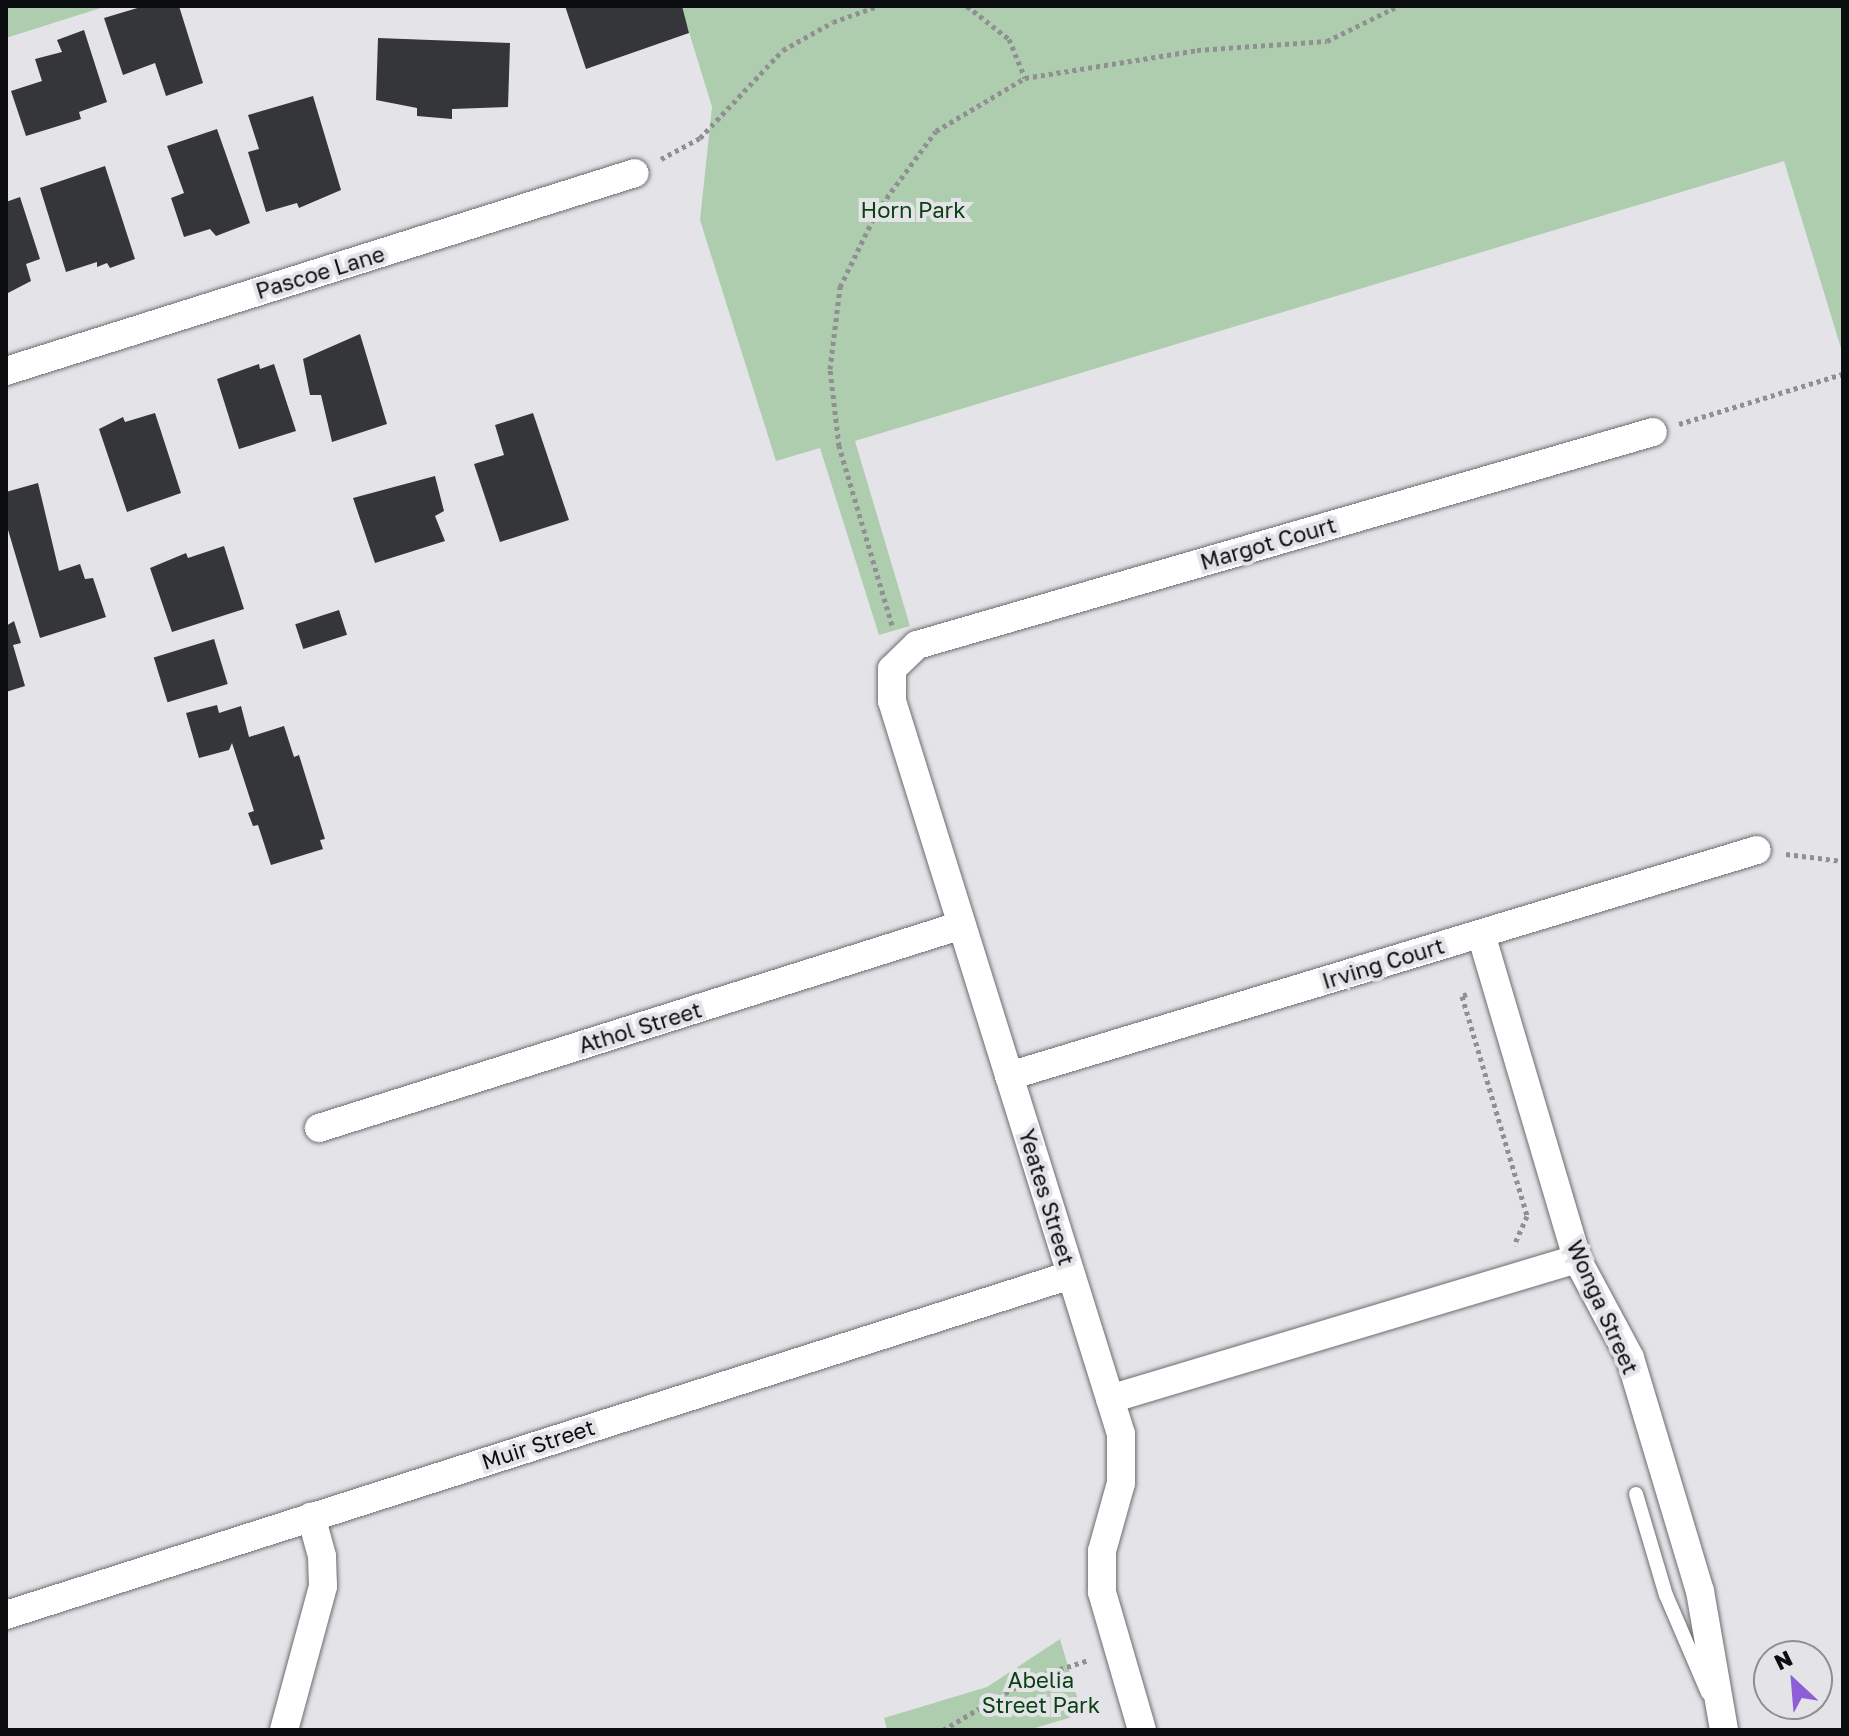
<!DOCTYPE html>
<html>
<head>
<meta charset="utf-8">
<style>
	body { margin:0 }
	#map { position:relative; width:1849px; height:1736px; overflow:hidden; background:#e4e4e8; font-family:"Golos Text",sans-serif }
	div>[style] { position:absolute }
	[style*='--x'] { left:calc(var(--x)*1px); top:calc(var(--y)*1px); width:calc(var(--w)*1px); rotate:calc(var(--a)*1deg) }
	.green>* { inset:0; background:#aecdaf }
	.building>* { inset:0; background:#353639; transform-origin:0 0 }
	.path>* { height:5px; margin-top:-2.5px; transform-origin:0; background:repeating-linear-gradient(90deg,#909093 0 4px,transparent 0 8px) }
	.roads { filter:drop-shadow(0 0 2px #6c6d70) drop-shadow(0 0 2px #6c6d70) }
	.service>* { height:14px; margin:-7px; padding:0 7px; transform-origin:7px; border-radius:7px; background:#fff }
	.minor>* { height:28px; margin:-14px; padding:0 14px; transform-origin:14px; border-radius:14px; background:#fff }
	span { translate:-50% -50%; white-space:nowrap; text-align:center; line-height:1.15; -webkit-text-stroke:8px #e4e4e8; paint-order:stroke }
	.park-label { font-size:22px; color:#094014 }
	.street-label { font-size:22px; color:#0c0d0e }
	.frame { position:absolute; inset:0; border:8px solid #0c0d0e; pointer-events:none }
	.north { position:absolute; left:1753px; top:1640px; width:80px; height:80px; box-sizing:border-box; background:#e4e4e8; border:2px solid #8e8e91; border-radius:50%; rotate:334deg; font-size:22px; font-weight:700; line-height:32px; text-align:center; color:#0c0d0e }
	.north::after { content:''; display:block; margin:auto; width:28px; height:36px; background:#8d5ed7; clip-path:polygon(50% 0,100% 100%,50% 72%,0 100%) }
</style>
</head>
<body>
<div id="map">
	<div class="green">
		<i style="clip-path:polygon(6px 6px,107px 6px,6px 38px)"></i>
		<i style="clip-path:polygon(681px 6px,1843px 6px,1843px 355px,1784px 161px,855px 441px,910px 626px,879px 635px,820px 448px,776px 461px,700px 220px,712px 107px)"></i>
		<i style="clip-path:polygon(1060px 1639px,1082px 1714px,1028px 1730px,887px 1730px,884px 1718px,987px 1687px)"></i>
	</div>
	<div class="building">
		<i style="clip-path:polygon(144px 6px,179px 6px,203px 83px,166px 96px,155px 63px,123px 75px,104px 18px)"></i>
		<i style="clip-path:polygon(565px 6px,682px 6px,689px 33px,586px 69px)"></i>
		<i style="clip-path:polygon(84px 30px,107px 102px,79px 112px,81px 119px,26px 136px,11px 91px,42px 81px,35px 59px,62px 52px,57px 40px)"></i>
		<i style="clip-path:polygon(378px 38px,510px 43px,508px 107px,452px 109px,452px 119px,417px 116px,417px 108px,376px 100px)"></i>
		<i style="clip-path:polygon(313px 96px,341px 190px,299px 208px,297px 203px,266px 212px,248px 152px,259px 149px,248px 115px)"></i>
		<i style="clip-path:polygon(217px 129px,250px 223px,216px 236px,210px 229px,184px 237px,171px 198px,184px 193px,167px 146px)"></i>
		<i style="clip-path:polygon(105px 166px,135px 259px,110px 268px,107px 263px,97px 267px,97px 262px,66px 272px,40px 188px)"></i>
		<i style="clip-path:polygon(20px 197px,40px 259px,26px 264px,31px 281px,6px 294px,6px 202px)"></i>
		<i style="clip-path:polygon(360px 334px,387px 424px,332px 442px,321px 395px,310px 395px,303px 359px)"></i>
		<i style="clip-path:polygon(259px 364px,260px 369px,274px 364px,296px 431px,239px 449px,217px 379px)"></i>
		<i style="clip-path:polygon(155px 413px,181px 493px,127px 512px,99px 429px,123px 417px,125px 422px)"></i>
		<i style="clip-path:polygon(533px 413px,569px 520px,500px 542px,474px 464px,504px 455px,495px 425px)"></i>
		<i style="clip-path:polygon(435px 476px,444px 511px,435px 516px,445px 541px,375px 563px,353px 498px)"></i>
		<i style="clip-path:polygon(38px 483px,59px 571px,80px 564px,85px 579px,93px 578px,106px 617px,40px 638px,6px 523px,6px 492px)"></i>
		<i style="clip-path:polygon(224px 546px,244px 609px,172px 632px,150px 568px,186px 553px,188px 558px)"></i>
		<i style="left:339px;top:610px;width:26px;height:46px;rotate:72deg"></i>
		<i style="clip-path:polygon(14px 621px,21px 643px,13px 645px,25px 686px,6px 692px,6px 626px)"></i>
		<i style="left:214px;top:639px;width:47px;height:63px;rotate:73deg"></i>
		<i style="clip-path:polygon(217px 705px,219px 713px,241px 706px,249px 737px,284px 726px,294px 757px,299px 755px,325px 839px,320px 840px,323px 849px,271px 865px,258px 825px,253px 826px,248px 813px,254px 811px,232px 743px,229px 750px,199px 758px,186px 713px)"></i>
	</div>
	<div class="path">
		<i style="--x:967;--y:6;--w:53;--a:38.2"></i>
		<i style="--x:1009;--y:39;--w:42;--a:67.7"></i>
		<i style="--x:661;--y:159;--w:44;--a:-28.3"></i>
		<i style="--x:700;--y:138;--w:121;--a:-46.7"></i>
		<i style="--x:783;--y:50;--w:57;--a:-29.2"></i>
		<i style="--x:833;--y:22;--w:48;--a:-19.6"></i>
		<i style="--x:1679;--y:424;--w:171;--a:-17"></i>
		<i style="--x:892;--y:625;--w:187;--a:-106.5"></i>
		<i style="--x:839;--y:446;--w:78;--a:-96.7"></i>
		<i style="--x:830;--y:369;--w:83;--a:-83"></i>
		<i style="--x:840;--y:287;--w:85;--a:-64"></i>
		<i style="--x:877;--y:211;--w:99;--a:-53.6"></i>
		<i style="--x:936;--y:131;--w:104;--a:-30.8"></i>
		<i style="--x:1025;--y:78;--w:174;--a:-9.2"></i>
		<i style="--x:1197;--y:50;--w:130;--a:-4"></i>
		<i style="--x:1327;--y:41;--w:79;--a:-26.2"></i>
		<i style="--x:1786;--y:854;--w:57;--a:7"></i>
		<i style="--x:1467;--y:994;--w:5;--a:158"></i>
		<i style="--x:1462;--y:996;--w:229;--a:73.5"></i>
		<i style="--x:1527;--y:1216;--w:32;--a:114"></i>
		<i style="--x:943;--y:1730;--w:100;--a:-30.7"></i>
		<i style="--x:1029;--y:1679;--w:63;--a:-17.6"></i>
	</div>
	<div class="roads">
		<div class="service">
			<i style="--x:1636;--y:1494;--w:105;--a:73.5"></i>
			<i style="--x:1666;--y:1595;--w:107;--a:66.8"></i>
		</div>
		<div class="minor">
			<i style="--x:6;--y:371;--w:659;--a:-17.47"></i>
			<i style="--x:1481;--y:934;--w:339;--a:73.5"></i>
			<i style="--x:1577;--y:1259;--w:112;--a:61.8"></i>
			<i style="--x:1630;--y:1358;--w:243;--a:73.3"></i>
			<i style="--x:1700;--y:1591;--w:141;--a:80.2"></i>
			<i style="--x:1009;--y:1076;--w:781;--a:-16.81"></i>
			<i style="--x:319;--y:1128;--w:674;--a:-17.52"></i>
			<i style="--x:1110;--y:1399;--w:488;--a:-16.7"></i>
			<i style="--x:6;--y:1615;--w:1118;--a:-17.71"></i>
			<i style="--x:284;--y:1730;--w:149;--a:-74.8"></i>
			<i style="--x:323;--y:1586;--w:30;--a:-92"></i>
			<i style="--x:322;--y:1556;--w:41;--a:-105.4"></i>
			<i style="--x:1142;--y:1730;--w:144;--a:-106.2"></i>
			<i style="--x:1102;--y:1592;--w:41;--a:-90"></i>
			<i style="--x:1102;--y:1551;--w:71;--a:-74.4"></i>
			<i style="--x:1121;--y:1483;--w:49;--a:-90"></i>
			<i style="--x:1121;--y:1434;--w:768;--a:-107.35"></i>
			<i style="--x:892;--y:701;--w:32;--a:-90"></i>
			<i style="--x:892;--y:669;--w:35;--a:-44"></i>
			<i style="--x:917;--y:645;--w:766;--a:-16.14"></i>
		</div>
	</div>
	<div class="park-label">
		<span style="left:913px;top:210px">Horn Park</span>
		<span style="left:1041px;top:1692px">Abelia<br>Street Park</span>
	</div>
	<div class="street-label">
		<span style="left:320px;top:272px;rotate:-17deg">Pascoe Lane</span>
		<span style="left:1268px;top:543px;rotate:-16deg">Margot Court</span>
		<span style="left:1383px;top:963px;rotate:-17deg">Irving Court</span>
		<span style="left:640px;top:1027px;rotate:-17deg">Athol Street</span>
		<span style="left:1047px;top:1197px;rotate:73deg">Yeates Street</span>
		<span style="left:1603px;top:1307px;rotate:66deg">Wonga Street</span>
		<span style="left:538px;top:1444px;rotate:-18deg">Muir Street</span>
	</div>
	<div class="frame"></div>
	<div class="north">N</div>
</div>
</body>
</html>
